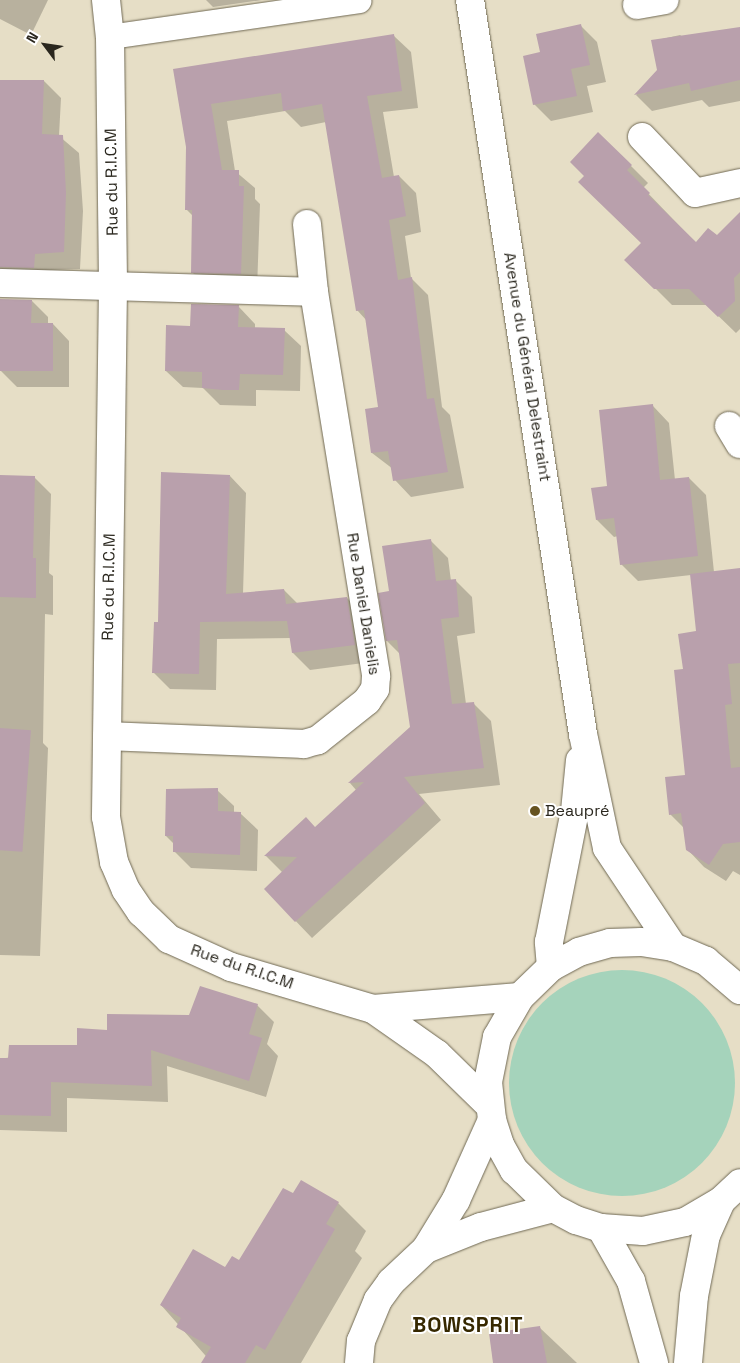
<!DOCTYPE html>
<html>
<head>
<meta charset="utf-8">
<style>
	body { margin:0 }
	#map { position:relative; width:740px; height:1363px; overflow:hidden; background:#e6dec6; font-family:"Space Grotesk",sans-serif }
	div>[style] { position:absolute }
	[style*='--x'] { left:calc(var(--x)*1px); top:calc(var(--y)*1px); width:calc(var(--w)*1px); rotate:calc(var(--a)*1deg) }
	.green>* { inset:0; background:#a5d3bb }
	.round { border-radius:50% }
	.shadow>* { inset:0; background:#0003 }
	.building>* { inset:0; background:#b9a0ac; transform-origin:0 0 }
	.roads { filter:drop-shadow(0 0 1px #706954) drop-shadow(0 0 1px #706954) }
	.service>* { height:24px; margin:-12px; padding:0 12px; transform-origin:12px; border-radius:12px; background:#fff }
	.minor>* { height:28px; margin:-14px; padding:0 14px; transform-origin:14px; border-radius:14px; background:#fff }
	.tertiary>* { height:28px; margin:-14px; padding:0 14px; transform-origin:14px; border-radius:14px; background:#fff }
	.dots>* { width:14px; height:14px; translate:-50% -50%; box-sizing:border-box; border:2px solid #fff; border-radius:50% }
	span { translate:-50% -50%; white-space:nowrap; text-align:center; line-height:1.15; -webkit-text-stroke:4px #fff; paint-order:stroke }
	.street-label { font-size:16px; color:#2a271e }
	.poi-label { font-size:16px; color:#2a271e }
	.left { translate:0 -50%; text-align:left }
	.district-label { font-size:21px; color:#362800; font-weight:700; letter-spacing:1px }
	.north { position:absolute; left:20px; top:20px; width:50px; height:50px; -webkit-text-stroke:4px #fff; paint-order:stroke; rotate:301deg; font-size:14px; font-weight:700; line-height:20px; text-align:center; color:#2a271e }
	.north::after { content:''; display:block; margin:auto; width:18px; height:22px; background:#2a271e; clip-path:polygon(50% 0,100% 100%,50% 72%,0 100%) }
</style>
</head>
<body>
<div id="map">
	<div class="green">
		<i class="round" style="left:509px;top:970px;width:226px;height:226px"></i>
	</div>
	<div class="shadow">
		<i style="clip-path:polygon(0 0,48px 0,31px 35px,0 19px)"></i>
		<i style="clip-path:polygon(206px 0,262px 0,213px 7px)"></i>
		<i style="clip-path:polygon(580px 25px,597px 42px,606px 82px,587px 86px,593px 112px,551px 121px,534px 104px,541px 53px)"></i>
		<i style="clip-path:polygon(740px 33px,740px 101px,709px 107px,702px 100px,652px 111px,636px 95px,659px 71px,653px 41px,680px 35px,686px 39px)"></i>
		<i style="clip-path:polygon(394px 36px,411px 52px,418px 108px,383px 112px,394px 177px,399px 176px,416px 193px,421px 232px,405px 236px,411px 278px,428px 295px,442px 407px,450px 415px,464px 488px,411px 497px,395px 480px,393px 469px,372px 453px,379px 408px,367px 321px,357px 310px,326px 122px,301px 127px,285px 111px,227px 121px,235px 171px,255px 188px,255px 199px,260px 204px,257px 290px,209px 289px,192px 272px,193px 216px,186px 209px,188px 147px,174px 70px)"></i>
		<i style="clip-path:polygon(44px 81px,61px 98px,59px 136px,79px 153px,83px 211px,80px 269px,51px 270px,50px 285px,0 277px,0 82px)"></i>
		<i style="clip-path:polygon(598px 133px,648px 183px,643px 188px,696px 243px,740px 260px,740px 329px,736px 333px,707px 305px,672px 305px,643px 276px,642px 243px,585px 176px)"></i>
		<i style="clip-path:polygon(32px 301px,48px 317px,48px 324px,53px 324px,69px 341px,69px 387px,17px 387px,0 370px)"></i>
		<i style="clip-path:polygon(239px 307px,255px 324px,255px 329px,284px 330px,301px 346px,300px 391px,256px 390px,256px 406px,220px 405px,203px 388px,183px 387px,166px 371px,192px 327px)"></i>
		<i style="clip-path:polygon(653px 406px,669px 423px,675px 480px,689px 478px,706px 495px,714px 572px,740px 569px,740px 875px,733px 871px,726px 881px,704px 867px,687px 849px,684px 828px,670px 814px,687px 776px,684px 670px,697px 632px,691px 575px,638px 581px,621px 564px,618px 536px,614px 537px,597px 520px,608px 487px)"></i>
		<i style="clip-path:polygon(0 476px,34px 477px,51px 494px,49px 573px,53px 576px,53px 615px,45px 614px,43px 743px,48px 748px,40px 956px,0 955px)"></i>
		<i style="clip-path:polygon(230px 476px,246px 493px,243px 594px,284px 590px,298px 604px,347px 598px,364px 615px,371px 662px,310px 670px,293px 653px,291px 638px,217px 639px,216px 690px,170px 689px,153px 672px,159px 623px)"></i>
		<i style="clip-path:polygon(431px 541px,448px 558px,451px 581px,455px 580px,472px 597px,475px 633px,457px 636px,466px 704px,474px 704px,491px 721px,500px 785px,419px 794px,441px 820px,312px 938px,265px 889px,283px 873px,266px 856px,316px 828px,356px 790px,350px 783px,411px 727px,400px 654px,387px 641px,391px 592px)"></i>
		<i style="clip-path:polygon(217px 790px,234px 806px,234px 813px,241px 814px,258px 830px,257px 871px,191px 868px,174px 851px,174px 844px,166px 836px)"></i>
		<i style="clip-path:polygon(257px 1005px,274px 1022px,267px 1044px,278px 1056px,266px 1097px,167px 1066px,168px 1102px,67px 1098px,67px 1132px,0 1130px,0 1059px,78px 1046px,108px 1031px)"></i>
		<i style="clip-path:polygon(293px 1195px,338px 1203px,366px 1231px,355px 1251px,362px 1258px,301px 1363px,212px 1363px,161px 1305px,240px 1262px)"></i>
		<i style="clip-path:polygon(539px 1327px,577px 1363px,494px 1363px)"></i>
	</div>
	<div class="building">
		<i style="clip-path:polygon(581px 24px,590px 65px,571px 69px,577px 96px,533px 105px,523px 56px,540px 52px,536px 34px)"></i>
		<i style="clip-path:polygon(740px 27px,740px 80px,691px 91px,689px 83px,634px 95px,657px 70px,651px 40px)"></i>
		<i style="clip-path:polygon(394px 34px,402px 91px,367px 96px,382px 178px,399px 175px,406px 216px,389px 220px,398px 280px,412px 277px,427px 399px,434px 398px,448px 472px,393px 481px,388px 451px,371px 453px,365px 409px,378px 407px,364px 310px,356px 311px,322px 104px,283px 111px,281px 93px,211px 104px,222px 170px,239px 170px,239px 186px,244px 186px,241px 274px,191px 273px,192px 210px,185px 210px,186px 147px,173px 69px)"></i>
		<i style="clip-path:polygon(0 80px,44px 80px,42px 134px,63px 135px,66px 193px,64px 252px,35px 254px,34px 268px,0 267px)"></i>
		<i style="clip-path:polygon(598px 132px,632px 165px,627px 170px,650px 193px,648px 195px,696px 242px,708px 228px,717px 235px,740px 212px,740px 272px,734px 278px,735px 301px,718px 317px,689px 289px,654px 289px,624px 260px,641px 243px,578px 182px,584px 176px,570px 162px)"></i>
		<i style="clip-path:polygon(0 299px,32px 300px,31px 323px,53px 323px,53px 371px,0 371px)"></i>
		<i style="clip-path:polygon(191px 304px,239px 305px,238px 327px,285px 328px,283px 375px,240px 374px,239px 390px,223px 390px,202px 388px,202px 372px,165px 371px,166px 325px,190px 326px)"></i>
		<i style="clip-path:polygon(653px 404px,660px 480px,689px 477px,698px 556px,620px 565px,614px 518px,596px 520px,591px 488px,607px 486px,599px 410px)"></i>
		<i style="clip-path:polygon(161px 472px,230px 475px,226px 594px,284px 589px,286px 604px,347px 597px,355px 645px,292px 653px,287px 621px,200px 622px,199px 674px,152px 673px,154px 622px,158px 622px)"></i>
		<i style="clip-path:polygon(0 475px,35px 476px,33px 558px,36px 558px,36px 598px,0 597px)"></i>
		<i style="clip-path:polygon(431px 539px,436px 581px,456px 579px,459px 617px,441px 619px,452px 704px,474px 702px,484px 768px,404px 777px,425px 803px,295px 922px,264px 889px,297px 857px,264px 856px,306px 817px,315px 827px,364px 782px,348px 783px,410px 727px,397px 640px,386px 641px,378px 593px,389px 591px,382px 546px)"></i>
		<i style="clip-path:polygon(740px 568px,740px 663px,728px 664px,732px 704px,725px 705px,731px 768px,740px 767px,740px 842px,723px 844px,709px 865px,686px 850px,681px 813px,669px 815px,665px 777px,685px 775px,674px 670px,683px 669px,678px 634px,696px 631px,690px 574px)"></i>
		<i style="left:0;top:728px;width:31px;height:122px;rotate:4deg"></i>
		<i style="clip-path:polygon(218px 788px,218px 811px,241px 812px,240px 855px,173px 852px,173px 836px,165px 836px,166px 789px)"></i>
		<i style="clip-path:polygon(200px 986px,258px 1004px,249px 1034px,262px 1038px,249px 1081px,151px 1050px,152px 1086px,51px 1082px,51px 1116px,0 1115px,0 1058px,8px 1058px,9px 1045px,77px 1045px,77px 1028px,107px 1030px,107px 1014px,189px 1015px)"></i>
		<i style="clip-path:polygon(301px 1180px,339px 1202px,326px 1224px,335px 1229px,265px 1350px,256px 1345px,245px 1363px,201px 1363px,211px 1347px,176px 1327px,181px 1318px,160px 1305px,193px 1249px,225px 1267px,232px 1256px,239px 1260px,283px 1188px,293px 1193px)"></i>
		<i style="clip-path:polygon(540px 1326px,547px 1363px,493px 1363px,489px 1333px)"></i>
	</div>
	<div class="roads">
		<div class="service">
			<i style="--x:110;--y:37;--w:252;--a:-8.2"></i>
		</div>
		<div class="minor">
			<i style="--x:106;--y:0;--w:37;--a:84"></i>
			<i style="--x:110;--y:37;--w:249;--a:89.3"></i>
			<i style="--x:113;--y:286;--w:531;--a:90.76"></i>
			<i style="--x:106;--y:817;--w:46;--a:79.9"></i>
			<i style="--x:114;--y:862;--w:30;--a:67"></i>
			<i style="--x:126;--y:890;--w:27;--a:56"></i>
			<i style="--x:141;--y:912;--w:39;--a:44"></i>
			<i style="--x:169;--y:939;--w:68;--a:24.3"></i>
			<i style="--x:231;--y:967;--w:148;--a:16.5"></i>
			<i style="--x:373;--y:1009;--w:78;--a:35.1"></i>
			<i style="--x:437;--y:1054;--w:73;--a:44.4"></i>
			<i style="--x:637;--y:5;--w:28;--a:-10"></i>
			<i style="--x:642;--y:137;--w:77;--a:46.6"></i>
			<i style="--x:695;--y:193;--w:46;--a:-12.5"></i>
			<i style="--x:307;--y:224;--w:68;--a:84.1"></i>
			<i style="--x:0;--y:283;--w:314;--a:1.6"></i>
			<i style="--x:314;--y:292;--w:389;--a:80.8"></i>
			<i style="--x:376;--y:676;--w:13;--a:94"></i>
			<i style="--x:375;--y:689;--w:14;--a:124"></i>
			<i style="--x:367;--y:701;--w:63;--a:141.5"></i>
			<i style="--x:318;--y:740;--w:15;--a:164"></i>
			<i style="--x:304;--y:744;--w:197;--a:-177.7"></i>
			<i style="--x:729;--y:426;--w:21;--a:59"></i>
			<i style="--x:373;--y:1009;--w:147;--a:-4.7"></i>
			<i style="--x:426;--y:1249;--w:59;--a:-21.8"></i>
			<i style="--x:481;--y:1227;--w:74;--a:-14.8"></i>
			<i style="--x:359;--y:1363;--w:22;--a:-85"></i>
			<i style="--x:361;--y:1341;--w:44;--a:-67.5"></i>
			<i style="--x:378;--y:1300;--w:22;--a:-54"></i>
			<i style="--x:391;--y:1282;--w:48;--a:-43.3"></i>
			<i style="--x:426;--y:1249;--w:57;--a:-58.5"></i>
			<i style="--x:456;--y:1200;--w:88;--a:-65.8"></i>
		</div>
		<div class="tertiary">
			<i style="--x:470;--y:0;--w:743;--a:81.25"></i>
			<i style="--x:583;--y:734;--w:116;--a:78.1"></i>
			<i style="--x:607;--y:848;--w:119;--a:56.3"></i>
			<i style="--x:551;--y:967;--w:25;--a:-95"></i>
			<i style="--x:549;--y:942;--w:134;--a:-78.8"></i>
			<i style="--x:575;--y:811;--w:51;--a:-84.4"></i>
			<i style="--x:740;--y:990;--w:45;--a:-139.5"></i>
			<i style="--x:706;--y:961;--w:36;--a:-157"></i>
			<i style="--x:673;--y:947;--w:32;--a:-171"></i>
			<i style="--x:641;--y:942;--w:31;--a:178"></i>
			<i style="--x:610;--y:943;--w:32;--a:164"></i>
			<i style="--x:579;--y:952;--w:32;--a:152"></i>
			<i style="--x:551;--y:967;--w:43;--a:135.9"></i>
			<i style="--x:520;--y:997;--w:46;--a:119.9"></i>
			<i style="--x:497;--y:1037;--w:46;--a:101.3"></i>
			<i style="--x:488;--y:1082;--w:38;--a:84"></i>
			<i style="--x:492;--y:1120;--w:26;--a:72"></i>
			<i style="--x:500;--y:1145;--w:29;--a:61"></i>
			<i style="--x:514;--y:1170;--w:54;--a:44.3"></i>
			<i style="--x:553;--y:1208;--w:26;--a:28"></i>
			<i style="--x:576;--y:1220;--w:26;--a:18"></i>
			<i style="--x:601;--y:1228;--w:42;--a:4.1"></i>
			<i style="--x:643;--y:1231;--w:43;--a:-12.1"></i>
			<i style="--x:685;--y:1222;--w:42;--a:-30.3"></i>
			<i style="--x:721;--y:1201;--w:26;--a:-43"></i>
			<i style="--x:601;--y:1228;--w:61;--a:60.5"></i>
			<i style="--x:631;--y:1281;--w:85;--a:74.3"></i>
			<i style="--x:688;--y:1363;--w:67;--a:-84.9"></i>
			<i style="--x:694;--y:1296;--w:62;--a:-78.9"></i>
			<i style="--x:706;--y:1235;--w:37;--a:-66"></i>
		</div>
	</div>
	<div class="dots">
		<i style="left:535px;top:811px;background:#665321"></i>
	</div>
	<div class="street-label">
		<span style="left:112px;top:182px;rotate:-91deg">Rue du R.I.C.M</span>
		<span style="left:527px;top:367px;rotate:81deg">Avenue du Général Delestraint</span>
		<span style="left:109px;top:587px;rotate:-89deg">Rue du R.I.C.M</span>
		<span style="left:363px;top:604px;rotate:81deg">Rue Daniel Danielis</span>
		<span style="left:242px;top:967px;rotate:19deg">Rue du R.I.C.M</span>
	</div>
	<div class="poi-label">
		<span class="left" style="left:545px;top:811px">Beaupré</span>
	</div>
	<div class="district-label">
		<span style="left:468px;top:1325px">BOWSPRIT</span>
	</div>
	<div class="north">N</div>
</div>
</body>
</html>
